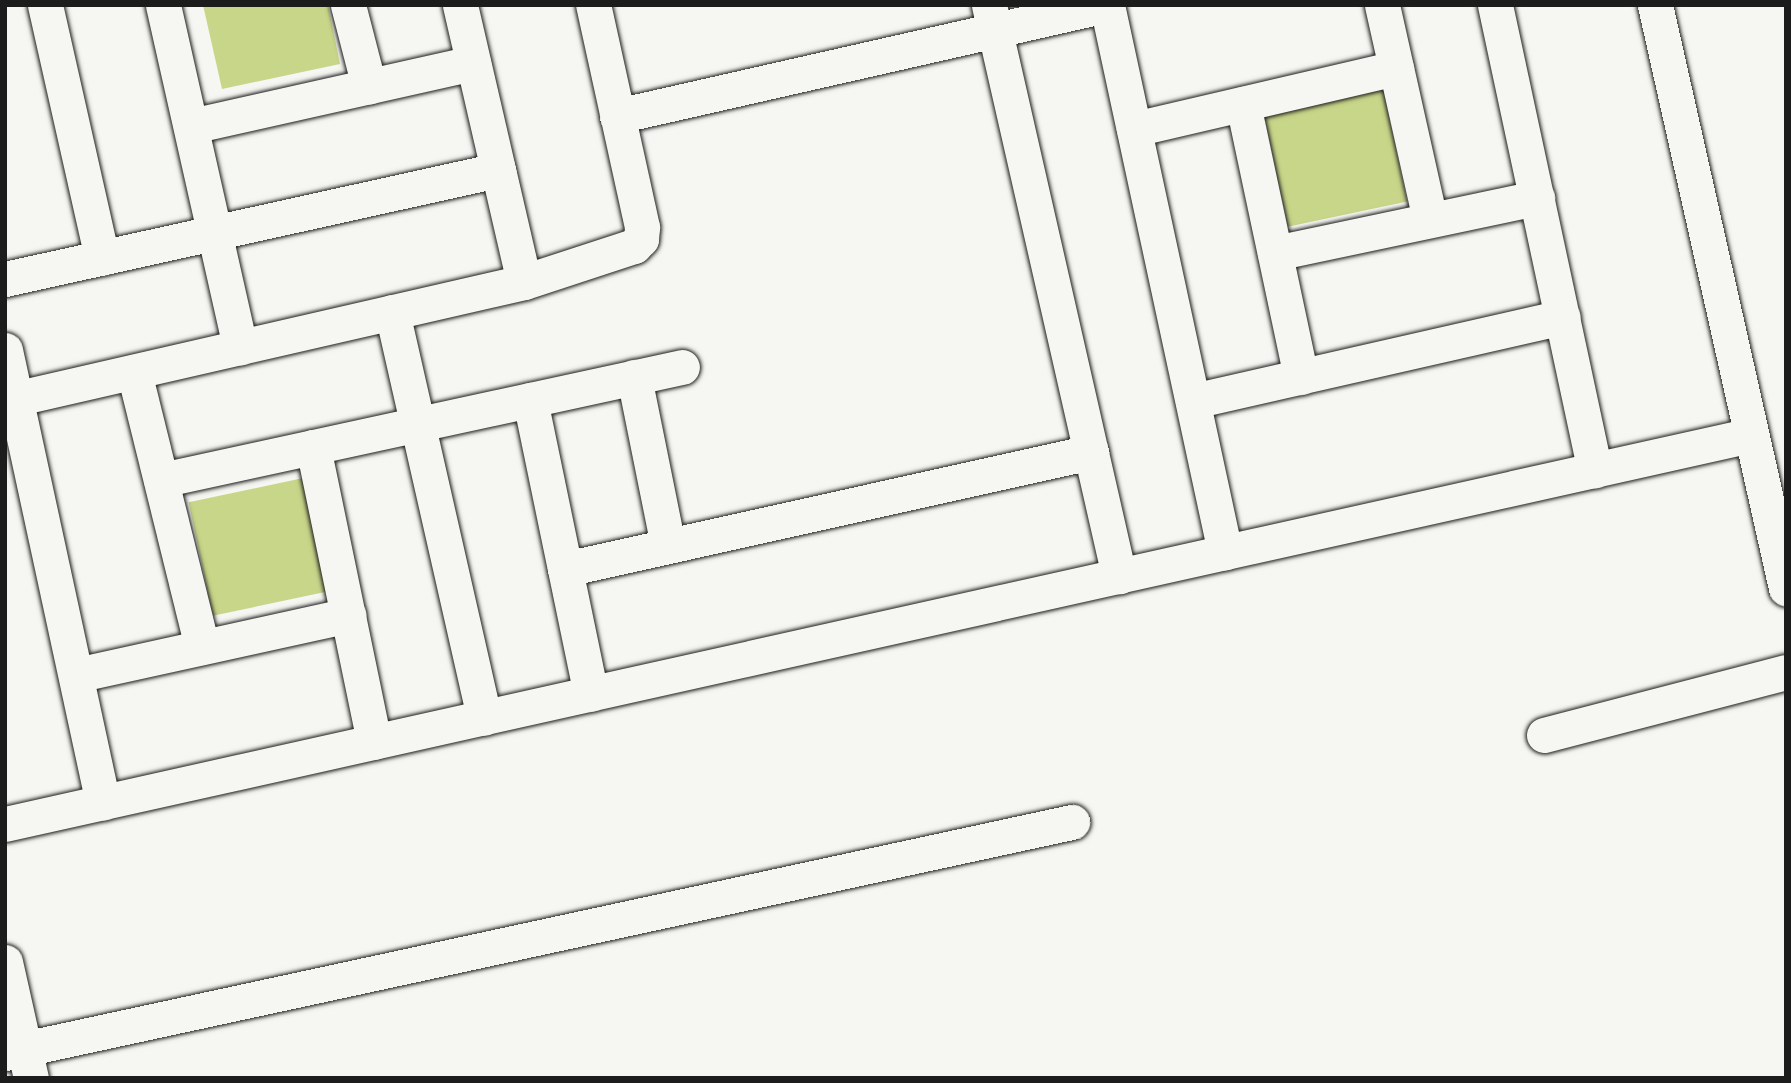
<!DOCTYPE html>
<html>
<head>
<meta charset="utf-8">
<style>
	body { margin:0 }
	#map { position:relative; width:1791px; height:1083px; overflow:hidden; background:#f6f6f2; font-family:Kalam,sans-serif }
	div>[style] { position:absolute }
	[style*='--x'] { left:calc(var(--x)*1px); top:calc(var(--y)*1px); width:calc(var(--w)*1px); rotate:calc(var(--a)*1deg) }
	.green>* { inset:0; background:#c8d689; transform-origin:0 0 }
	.roads { filter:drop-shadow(0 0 2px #1c1c1c) drop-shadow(0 0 2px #1c1c1c) }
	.street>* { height:35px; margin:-17.5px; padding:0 17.5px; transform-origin:17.5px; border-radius:17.5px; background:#f6f6f2 }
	span { translate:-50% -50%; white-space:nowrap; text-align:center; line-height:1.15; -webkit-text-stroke:5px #f6f6f2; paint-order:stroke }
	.frame { position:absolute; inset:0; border:7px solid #1c1c1c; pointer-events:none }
</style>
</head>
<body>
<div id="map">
	<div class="green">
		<i style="clip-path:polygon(203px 5px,328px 5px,340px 64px,222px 89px)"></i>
		<i style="left:1383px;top:88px;width:116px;height:122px;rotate:78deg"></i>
		<i style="left:308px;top:477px;width:116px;height:122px;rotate:78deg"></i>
	</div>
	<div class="roads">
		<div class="street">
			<i style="--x:45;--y:5;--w:259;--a:77.3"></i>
			<i style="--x:163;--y:5;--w:351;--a:77.3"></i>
			<i style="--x:348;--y:5;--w:84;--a:75.5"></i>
			<i style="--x:460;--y:5;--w:284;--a:77"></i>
			<i style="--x:989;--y:5;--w:586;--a:77.17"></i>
			<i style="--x:1107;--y:5;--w:560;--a:77.83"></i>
			<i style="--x:1382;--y:5;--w:220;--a:77.4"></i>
			<i style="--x:1495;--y:5;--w:476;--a:77.9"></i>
			<i style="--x:1655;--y:5;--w:598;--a:77.34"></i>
			<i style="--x:1243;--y:104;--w:279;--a:78"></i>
			<i style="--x:617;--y:116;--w:501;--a:-12.79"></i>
			<i style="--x:191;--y:126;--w:289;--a:-12.6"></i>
			<i style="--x:1134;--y:129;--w:269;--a:-13.1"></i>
			<i style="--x:1275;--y:253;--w:268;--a:-11.9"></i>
			<i style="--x:5;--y:279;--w:505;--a:-12.47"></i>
			<i style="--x:392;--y:312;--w:416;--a:77.2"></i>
			<i style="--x:5;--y:350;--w:463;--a:77.8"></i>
			<i style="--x:134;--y:372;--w:283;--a:76.1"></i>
			<i style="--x:634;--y:377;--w:172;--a:78.6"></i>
			<i style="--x:530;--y:400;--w:300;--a:78.3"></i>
			<i style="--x:5;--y:401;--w:532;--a:-12.91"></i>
			<i style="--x:524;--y:282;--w:116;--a:-18.1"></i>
			<i style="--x:634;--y:246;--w:10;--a:-45"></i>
			<i style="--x:641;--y:239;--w:12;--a:-85"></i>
			<i style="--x:642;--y:227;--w:227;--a:-102.4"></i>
			<i style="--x:1193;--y:401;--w:379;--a:-12.8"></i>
			<i style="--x:313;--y:447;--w:301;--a:78.3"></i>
			<i style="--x:161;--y:480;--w:533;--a:-12.24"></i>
			<i style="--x:565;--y:569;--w:539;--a:-12.54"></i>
			<i style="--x:76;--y:675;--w:279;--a:-12.4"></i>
			<i style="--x:1544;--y:735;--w:250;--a:-14.6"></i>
			<i style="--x:5;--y:824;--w:1789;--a:-12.56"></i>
			<i style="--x:5;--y:962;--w:119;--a:77.4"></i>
			<i style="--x:5;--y:1053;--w:1092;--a:-12.22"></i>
		</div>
	</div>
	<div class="frame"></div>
</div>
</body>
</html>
